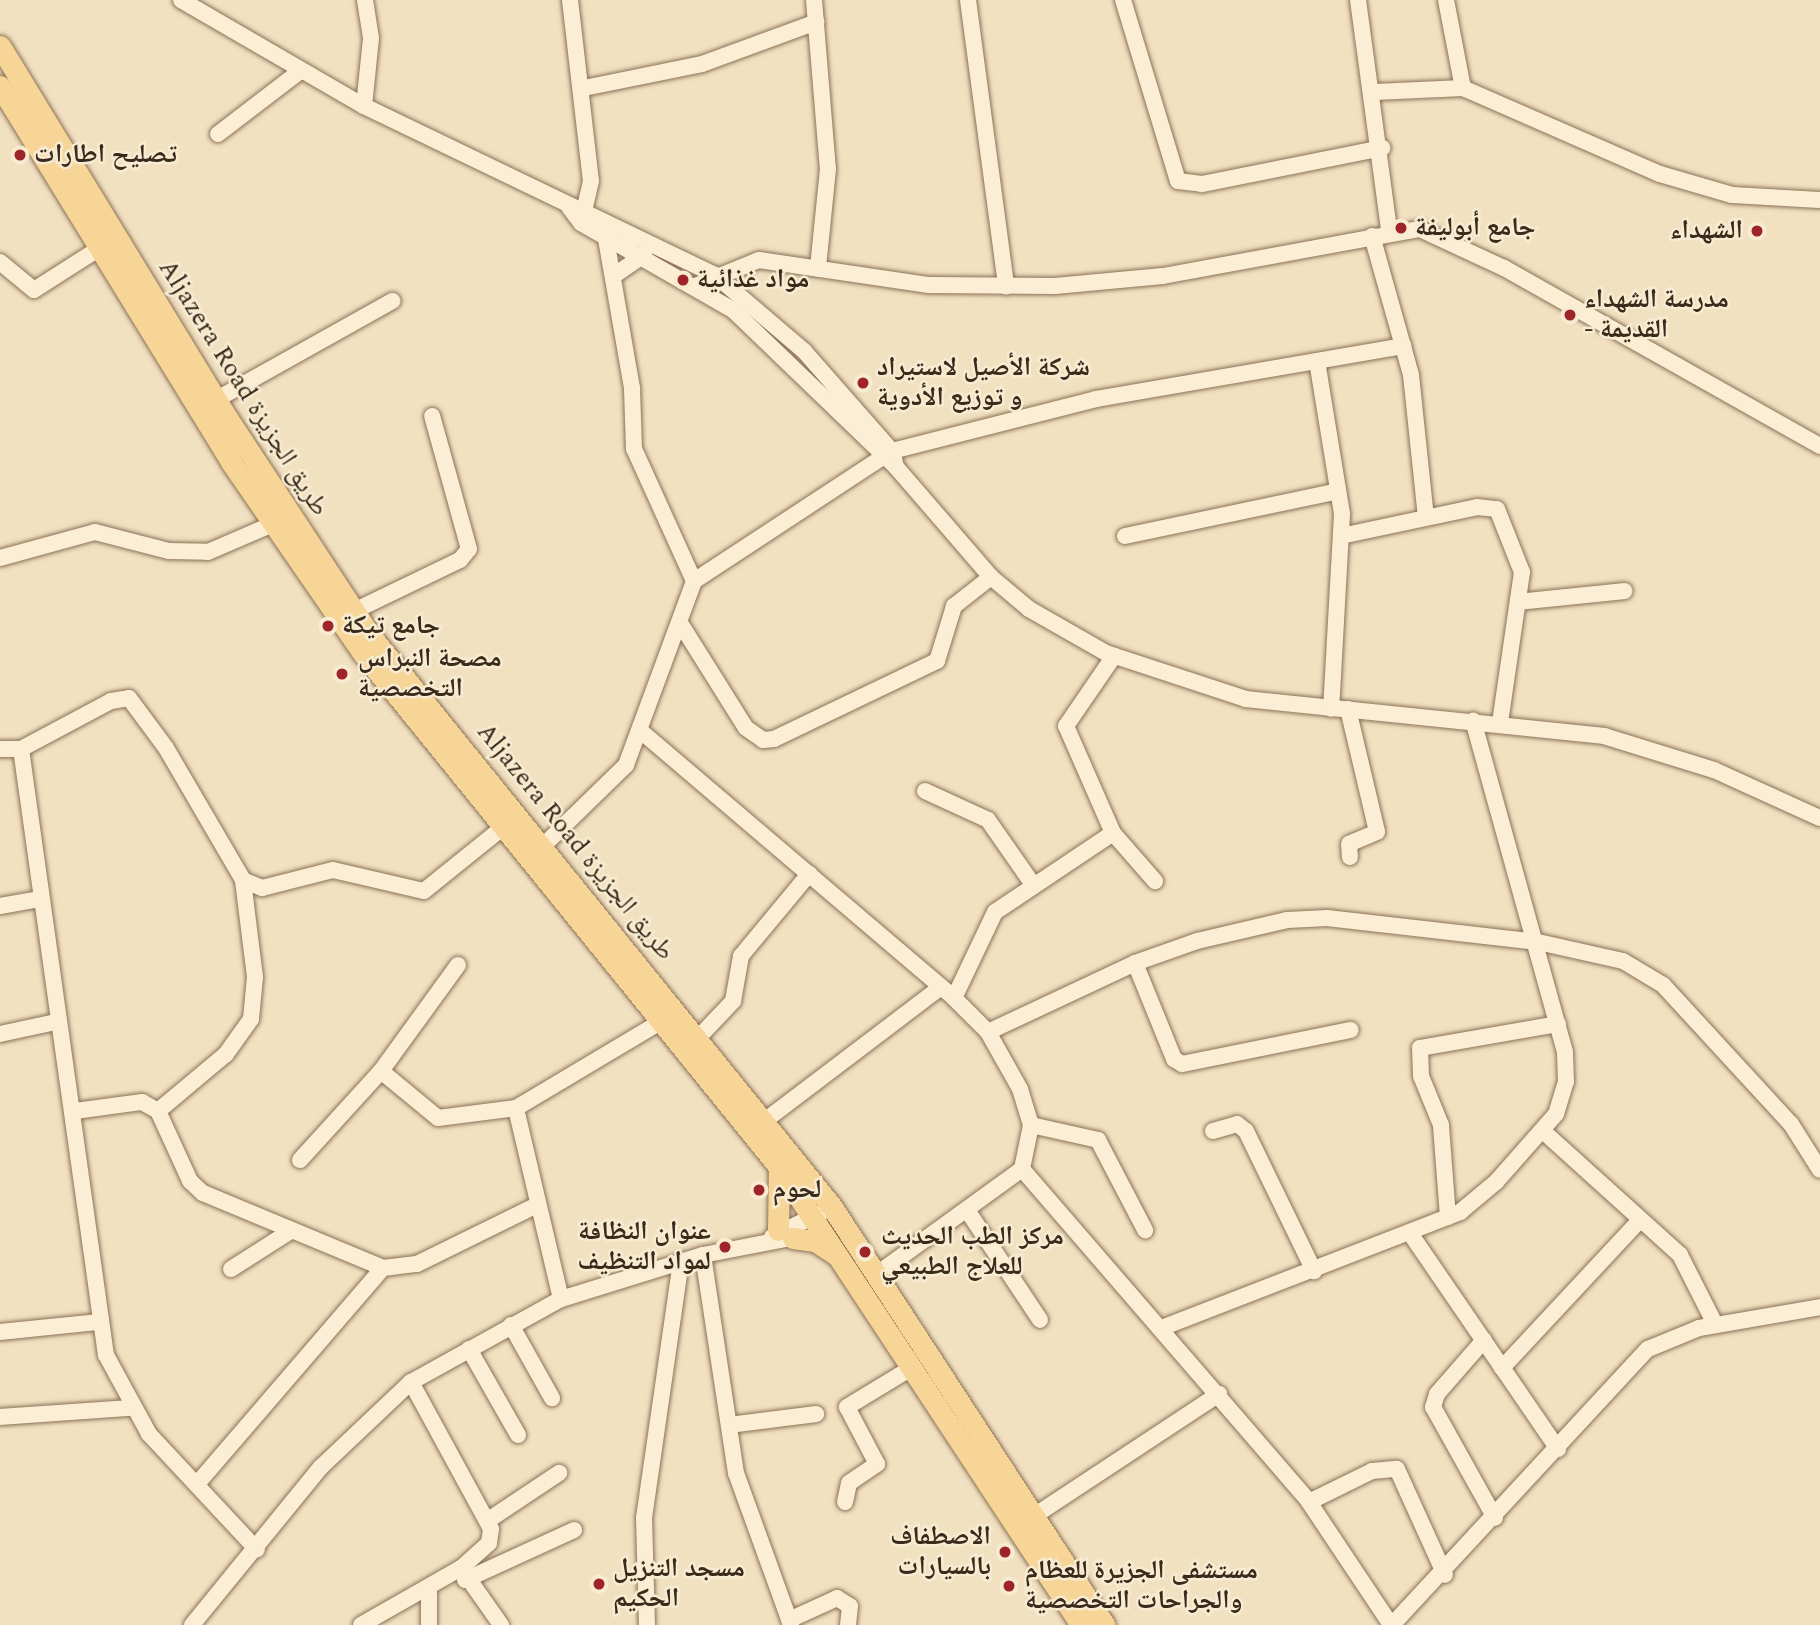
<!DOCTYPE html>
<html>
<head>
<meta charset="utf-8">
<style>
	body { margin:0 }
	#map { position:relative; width:1820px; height:1625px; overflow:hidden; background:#f1e1c1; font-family:Spectral,"Noto Naskh Arabic",serif }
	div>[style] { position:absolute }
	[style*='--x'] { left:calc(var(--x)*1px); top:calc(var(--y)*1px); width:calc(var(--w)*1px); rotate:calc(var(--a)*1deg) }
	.roads { filter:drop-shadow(0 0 2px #8b7157) drop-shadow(0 0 2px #8b7157) }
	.minor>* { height:16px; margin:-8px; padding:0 8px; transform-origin:8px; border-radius:8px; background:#fbeed5 }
	.major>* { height:21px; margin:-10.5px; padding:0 10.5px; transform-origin:10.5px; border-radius:10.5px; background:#f6d596 }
	.dots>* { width:19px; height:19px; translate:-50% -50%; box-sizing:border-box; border:4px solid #f7ebd1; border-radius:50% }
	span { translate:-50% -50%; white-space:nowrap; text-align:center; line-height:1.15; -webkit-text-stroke:5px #f7ebd1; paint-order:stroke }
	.poi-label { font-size:26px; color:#3a2a1c; font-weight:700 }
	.left { translate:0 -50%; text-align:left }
	.right { translate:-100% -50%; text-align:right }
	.street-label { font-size:26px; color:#3a2a1c }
</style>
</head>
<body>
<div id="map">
	<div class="roads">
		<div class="minor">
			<i style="--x:181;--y:0;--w:211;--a:30.1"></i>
			<i style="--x:364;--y:106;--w:390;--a:25.7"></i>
			<i style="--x:715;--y:275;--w:117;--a:40.5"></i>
			<i style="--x:804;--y:351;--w:133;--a:48.7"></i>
			<i style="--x:892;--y:451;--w:16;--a:76"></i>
			<i style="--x:570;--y:0;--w:182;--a:83.4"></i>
			<i style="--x:591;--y:181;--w:37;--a:103"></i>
			<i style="--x:814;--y:0;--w:170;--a:85.3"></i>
			<i style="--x:828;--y:169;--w:100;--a:95.8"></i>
			<i style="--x:968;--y:0;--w:289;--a:82.4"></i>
			<i style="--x:1123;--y:0;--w:189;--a:73.1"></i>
			<i style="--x:1178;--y:181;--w:24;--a:7"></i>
			<i style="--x:1202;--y:184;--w:184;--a:-11.3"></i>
			<i style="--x:1358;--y:0;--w:232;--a:82.3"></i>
			<i style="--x:1446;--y:0;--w:90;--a:79.1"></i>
			<i style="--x:584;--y:88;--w:120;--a:-11.5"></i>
			<i style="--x:702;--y:64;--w:122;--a:-20.1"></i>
			<i style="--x:1375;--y:92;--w:88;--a:-2.6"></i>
			<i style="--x:1463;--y:88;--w:215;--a:23.6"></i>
			<i style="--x:1660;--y:174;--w:75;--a:16.3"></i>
			<i style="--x:1732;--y:195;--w:88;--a:3.3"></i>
			<i style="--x:364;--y:106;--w:68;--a:-84.1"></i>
			<i style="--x:371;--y:38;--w:38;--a:-99"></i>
			<i style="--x:218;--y:134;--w:103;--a:-37.5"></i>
			<i style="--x:569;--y:207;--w:20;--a:53"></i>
			<i style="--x:581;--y:223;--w:175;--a:29.8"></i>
			<i style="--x:733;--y:310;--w:226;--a:43.9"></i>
			<i style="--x:896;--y:467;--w:145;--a:49.2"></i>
			<i style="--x:991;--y:577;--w:50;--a:40.1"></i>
			<i style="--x:1029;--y:609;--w:89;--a:29.7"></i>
			<i style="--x:1106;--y:653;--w:147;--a:18.2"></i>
			<i style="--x:1246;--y:699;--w:360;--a:5.9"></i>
			<i style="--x:1604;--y:736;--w:115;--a:17.2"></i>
			<i style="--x:1714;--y:770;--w:116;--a:24.4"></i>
			<i style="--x:1372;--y:236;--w:144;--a:74.3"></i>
			<i style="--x:1411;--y:375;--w:143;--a:84"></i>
			<i style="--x:0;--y:262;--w:44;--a:39.5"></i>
			<i style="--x:34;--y:290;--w:78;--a:-32.5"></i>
			<i style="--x:616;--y:274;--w:34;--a:-34"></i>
			<i style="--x:698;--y:285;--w:66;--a:-22.3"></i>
			<i style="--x:759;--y:260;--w:172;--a:8.4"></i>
			<i style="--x:929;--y:285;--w:126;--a:0.5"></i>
			<i style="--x:1055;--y:286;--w:108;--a:-5.3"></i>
			<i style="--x:1163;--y:276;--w:261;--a:-10.4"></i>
			<i style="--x:1420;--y:229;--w:93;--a:24.9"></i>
			<i style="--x:1504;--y:268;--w:363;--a:29.4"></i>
			<i style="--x:1317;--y:361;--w:155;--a:80.7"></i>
			<i style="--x:1342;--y:514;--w:195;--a:93.2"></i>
			<i style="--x:217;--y:399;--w:201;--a:-29.2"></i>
			<i style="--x:1125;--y:536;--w:218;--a:-11.9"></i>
			<i style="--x:1341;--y:536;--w:139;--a:-12"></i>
			<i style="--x:1477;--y:507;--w:20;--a:6"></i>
			<i style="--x:1497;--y:509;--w:68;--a:68.4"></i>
			<i style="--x:1522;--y:572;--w:152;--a:98.3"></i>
			<i style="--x:0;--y:558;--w:98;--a:-15.3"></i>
			<i style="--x:95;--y:532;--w:76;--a:14.4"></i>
			<i style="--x:169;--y:551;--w:39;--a:1"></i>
			<i style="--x:208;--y:552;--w:71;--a:-23.3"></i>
			<i style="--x:694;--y:581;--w:237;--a:-33.3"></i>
			<i style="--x:892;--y:451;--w:211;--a:-14.3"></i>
			<i style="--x:1096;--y:399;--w:312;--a:-9.8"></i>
			<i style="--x:1518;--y:602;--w:107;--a:-5.9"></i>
			<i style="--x:354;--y:611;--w:118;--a:-25.7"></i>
			<i style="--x:460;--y:560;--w:14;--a:-51"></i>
			<i style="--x:469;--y:549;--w:138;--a:-105.5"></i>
			<i style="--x:682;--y:626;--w:120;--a:57.9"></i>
			<i style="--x:746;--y:728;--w:21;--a:35"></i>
			<i style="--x:763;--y:740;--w:11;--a:-5"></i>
			<i style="--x:774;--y:739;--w:181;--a:-25.6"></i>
			<i style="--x:937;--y:661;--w:58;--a:-72.8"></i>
			<i style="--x:954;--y:606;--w:47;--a:-38.1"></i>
			<i style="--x:1348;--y:709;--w:126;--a:76.7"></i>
			<i style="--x:1377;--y:832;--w:30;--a:157"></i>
			<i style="--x:1349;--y:844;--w:13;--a:86"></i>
			<i style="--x:643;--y:733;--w:409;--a:40.4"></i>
			<i style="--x:954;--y:998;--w:48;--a:45"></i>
			<i style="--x:988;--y:1032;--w:65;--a:60.7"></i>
			<i style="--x:1020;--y:1089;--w:38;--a:73"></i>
			<i style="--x:1031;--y:1125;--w:45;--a:101.6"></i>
			<i style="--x:1022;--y:1169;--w:179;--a:144.1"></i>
			<i style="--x:0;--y:749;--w:21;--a:0"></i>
			<i style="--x:21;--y:749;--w:102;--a:-28.1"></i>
			<i style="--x:111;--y:701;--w:18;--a:-9"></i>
			<i style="--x:129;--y:698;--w:62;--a:53.5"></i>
			<i style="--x:166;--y:748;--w:153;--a:59.7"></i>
			<i style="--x:243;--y:880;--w:21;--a:23"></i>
			<i style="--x:262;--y:888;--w:73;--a:-14.2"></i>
			<i style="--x:333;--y:870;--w:93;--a:13"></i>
			<i style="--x:424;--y:891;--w:100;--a:-38.9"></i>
			<i style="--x:21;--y:749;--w:612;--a:82.02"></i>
			<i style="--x:106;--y:1355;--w:90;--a:61.4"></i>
			<i style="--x:149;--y:1434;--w:158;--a:47"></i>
			<i style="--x:925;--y:791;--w:69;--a:24.7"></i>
			<i style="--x:988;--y:820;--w:80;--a:55.1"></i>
			<i style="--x:1113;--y:833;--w:64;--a:48.8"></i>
			<i style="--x:542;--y:847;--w:117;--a:-44.3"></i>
			<i style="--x:626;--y:765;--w:196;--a:-69.7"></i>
			<i style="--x:694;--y:581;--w:145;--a:-114.4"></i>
			<i style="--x:634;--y:449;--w:61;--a:-91.9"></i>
			<i style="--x:632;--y:388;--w:156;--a:-99.9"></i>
			<i style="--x:0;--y:906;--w:41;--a:-9.9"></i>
			<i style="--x:1135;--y:963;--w:104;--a:67.9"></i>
			<i style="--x:1174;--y:1059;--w:9;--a:32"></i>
			<i style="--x:1182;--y:1064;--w:172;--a:-11.4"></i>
			<i style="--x:954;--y:998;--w:95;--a:-64.5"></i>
			<i style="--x:995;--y:912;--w:142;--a:-33.8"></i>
			<i style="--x:1113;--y:833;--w:117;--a:-113.7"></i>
			<i style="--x:1066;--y:726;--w:85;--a:-55.6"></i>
			<i style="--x:988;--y:1032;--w:162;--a:-25.1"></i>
			<i style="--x:1135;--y:963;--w:66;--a:-19.5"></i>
			<i style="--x:1197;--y:941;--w:92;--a:-13.1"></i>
			<i style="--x:1287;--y:920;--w:40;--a:-2.9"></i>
			<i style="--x:1327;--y:918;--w:212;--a:6.5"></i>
			<i style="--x:1538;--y:942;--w:87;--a:12.6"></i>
			<i style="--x:1623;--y:961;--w:47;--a:31"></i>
			<i style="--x:1663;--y:985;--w:189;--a:47.4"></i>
			<i style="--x:1791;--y:1124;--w:54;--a:57.8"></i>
			<i style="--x:0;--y:1034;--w:57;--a:-12.1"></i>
			<i style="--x:699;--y:1037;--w:50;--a:-46.6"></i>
			<i style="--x:733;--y:1001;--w:46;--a:-79.9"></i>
			<i style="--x:741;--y:956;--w:107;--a:-50.3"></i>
			<i style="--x:381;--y:1071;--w:74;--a:39.5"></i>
			<i style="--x:438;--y:1118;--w:79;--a:-7.3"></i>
			<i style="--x:75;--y:1111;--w:68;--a:-7.7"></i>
			<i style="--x:142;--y:1102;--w:18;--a:29"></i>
			<i style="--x:158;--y:1111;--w:77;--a:65.4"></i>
			<i style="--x:190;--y:1181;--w:18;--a:43"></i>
			<i style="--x:203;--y:1193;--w:195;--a:22.6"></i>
			<i style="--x:383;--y:1268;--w:34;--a:-7"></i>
			<i style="--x:417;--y:1264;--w:134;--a:-26.2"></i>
			<i style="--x:158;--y:1111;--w:89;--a:-40"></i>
			<i style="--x:226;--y:1054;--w:43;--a:-54.5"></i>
			<i style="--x:251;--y:1019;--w:42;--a:-84.6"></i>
			<i style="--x:255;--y:977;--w:98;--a:-97.1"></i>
			<i style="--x:767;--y:1119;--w:218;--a:-37.2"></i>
			<i style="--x:1031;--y:1125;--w:69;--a:12.6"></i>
			<i style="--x:1098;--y:1140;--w:102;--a:62.4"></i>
			<i style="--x:1213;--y:1131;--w:25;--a:-16"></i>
			<i style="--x:1237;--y:1124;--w:11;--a:38"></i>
			<i style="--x:1246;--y:1131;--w:156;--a:64.1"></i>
			<i style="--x:1544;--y:1132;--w:183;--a:42.1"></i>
			<i style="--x:1680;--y:1255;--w:77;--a:63.1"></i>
			<i style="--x:300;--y:1160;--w:120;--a:-47.7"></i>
			<i style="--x:381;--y:1071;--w:131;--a:-54"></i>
			<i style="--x:1022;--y:1169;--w:440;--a:49.2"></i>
			<i style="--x:1309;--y:1502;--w:148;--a:56.3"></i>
			<i style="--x:967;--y:1210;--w:132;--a:56.4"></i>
			<i style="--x:1448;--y:1217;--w:92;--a:-94.4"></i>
			<i style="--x:1441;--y:1125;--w:53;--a:-112.2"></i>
			<i style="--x:1421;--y:1076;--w:28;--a:-92"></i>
			<i style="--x:1420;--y:1048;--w:140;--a:-9.9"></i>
			<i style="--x:1410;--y:1233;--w:262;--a:55.6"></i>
			<i style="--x:772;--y:1237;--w:67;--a:-26.6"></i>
			<i style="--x:703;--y:1255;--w:220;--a:81.4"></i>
			<i style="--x:736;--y:1473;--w:162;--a:70.1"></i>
			<i style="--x:231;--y:1269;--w:72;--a:-32.6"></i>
			<i style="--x:561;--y:1299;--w:196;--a:-103.3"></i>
			<i style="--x:516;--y:1108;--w:170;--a:-30.8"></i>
			<i style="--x:511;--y:1325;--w:84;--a:60.7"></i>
			<i style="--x:1164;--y:1327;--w:318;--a:-21.2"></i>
			<i style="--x:1460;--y:1212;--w:47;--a:-39.8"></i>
			<i style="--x:1496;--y:1182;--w:91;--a:-48.6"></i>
			<i style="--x:1556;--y:1114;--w:34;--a:-73"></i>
			<i style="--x:1566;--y:1082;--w:30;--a:-92"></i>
			<i style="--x:1565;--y:1052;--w:344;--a:-105.5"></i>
			<i style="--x:0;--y:1332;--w:100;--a:-5.8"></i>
			<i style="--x:1484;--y:1340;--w:72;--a:131"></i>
			<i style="--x:1437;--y:1394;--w:14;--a:107"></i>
			<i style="--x:1433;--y:1407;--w:127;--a:60.8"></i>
			<i style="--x:469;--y:1349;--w:99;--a:60.3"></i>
			<i style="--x:1502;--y:1368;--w:202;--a:-47"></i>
			<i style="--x:411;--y:1382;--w:167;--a:61.4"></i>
			<i style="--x:491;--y:1529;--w:14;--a:98"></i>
			<i style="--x:489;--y:1543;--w:38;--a:138"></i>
			<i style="--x:461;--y:1568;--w:70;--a:54.9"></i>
			<i style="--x:0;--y:1417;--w:130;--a:-4"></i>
			<i style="--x:729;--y:1425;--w:88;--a:-7.2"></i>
			<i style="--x:197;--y:1484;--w:285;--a:-49.3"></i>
			<i style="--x:845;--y:1502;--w:19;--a:-78"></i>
			<i style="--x:849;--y:1483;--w:34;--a:-34"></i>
			<i style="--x:877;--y:1464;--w:64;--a:-117.8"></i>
			<i style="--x:847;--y:1407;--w:77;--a:-31.2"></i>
			<i style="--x:1309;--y:1502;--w:70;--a:-26.2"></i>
			<i style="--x:1372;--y:1471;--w:25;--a:-5"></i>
			<i style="--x:1397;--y:1469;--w:116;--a:65.6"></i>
			<i style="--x:1034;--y:1516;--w:222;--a:-33.4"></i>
			<i style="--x:487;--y:1521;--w:87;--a:-33.7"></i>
			<i style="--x:465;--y:1580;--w:120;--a:-24.6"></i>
			<i style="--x:789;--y:1620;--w:53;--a:-24.6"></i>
			<i style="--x:837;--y:1598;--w:15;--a:32"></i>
			<i style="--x:850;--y:1606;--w:19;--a:96"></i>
			<i style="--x:192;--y:1625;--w:204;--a:-50.8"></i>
			<i style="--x:321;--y:1467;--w:124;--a:-43.4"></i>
			<i style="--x:411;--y:1382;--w:171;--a:-29"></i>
			<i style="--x:561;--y:1299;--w:149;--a:-17.2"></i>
			<i style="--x:703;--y:1255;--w:95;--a:-11"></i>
			<i style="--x:361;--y:1625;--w:115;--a:-29.7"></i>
			<i style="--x:429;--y:1625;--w:36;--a:-90"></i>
			<i style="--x:647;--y:1625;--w:107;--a:-91.6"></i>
			<i style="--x:644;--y:1518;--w:260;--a:-81.8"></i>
			<i style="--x:1392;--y:1625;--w:376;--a:-47.2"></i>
			<i style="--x:1648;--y:1349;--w:55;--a:-22.4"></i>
			<i style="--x:1699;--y:1328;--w:123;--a:-9.8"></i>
		</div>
		<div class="major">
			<i style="--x:0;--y:46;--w:430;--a:58.6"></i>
			<i style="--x:224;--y:413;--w:264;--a:56.7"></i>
			<i style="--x:369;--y:634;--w:737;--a:51.06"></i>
			<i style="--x:832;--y:1207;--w:499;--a:56.9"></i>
			<i style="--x:0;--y:86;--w:441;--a:58.4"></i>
			<i style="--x:231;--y:462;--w:231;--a:55.4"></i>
			<i style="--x:362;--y:652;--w:663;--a:51"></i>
			<i style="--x:779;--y:1167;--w:549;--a:56.6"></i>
			<i style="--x:778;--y:1230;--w:63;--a:-89.1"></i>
			<i style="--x:793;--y:1238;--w:22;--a:8"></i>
			<i style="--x:815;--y:1241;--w:24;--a:33"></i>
		</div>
	</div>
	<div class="dots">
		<i style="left:20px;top:155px;background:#9e2429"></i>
		<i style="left:1401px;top:228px;background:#9e2429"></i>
		<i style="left:1757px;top:231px;background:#9e2429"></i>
		<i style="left:683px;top:280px;background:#9e2429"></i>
		<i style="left:1570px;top:315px;background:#9e2429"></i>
		<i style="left:863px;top:383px;background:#9e2429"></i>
		<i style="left:328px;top:626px;background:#9e2429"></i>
		<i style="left:342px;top:674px;background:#9e2429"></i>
		<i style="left:759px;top:1190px;background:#9e2429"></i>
		<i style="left:725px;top:1247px;background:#9e2429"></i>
		<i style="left:865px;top:1252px;background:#9e2429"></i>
		<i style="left:1005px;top:1552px;background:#9e2429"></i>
		<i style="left:599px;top:1584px;background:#9e2429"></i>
		<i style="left:1009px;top:1586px;background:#9e2429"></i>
	</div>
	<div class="poi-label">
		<span class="left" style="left:34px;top:155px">تصليح اطارات</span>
		<span class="left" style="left:1415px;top:228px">جامع أبوليفة</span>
		<span class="right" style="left:1743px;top:231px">الشهداء</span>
		<span class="left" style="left:697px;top:280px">مواد غذائية</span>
		<span class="left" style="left:1584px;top:315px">مدرسة الشهداء<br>- القديمة</span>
		<span class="left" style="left:877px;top:383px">شركة الأصيل لاستيراد<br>و توزيع الأدوية</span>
		<span class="left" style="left:342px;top:626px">جامع تيكة</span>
		<span class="left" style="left:358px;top:674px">مصحة النبراس<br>التخصصية</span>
		<span class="left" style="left:773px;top:1190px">لحوم</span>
		<span class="right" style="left:711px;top:1247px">عنوان النظافة<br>لمواد التنظيف</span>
		<span class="left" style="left:881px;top:1252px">مركز الطب الحديث<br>للعلاج الطبيعي</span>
		<span class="right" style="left:991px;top:1552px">الاصطفاف<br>بالسيارات</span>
		<span class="left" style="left:613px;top:1584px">مسجد التنزيل<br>الحكيم</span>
		<span class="left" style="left:1025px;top:1586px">مستشفى الجزيرة للعظام<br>والجراحات التخصصية</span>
	</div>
	<div class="street-label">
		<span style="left:243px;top:388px;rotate:58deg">Aljazera Road طريق الجزيزة</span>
		<span style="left:575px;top:842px;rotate:51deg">Aljazera Road طريق الجزيزة</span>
	</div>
</div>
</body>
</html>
